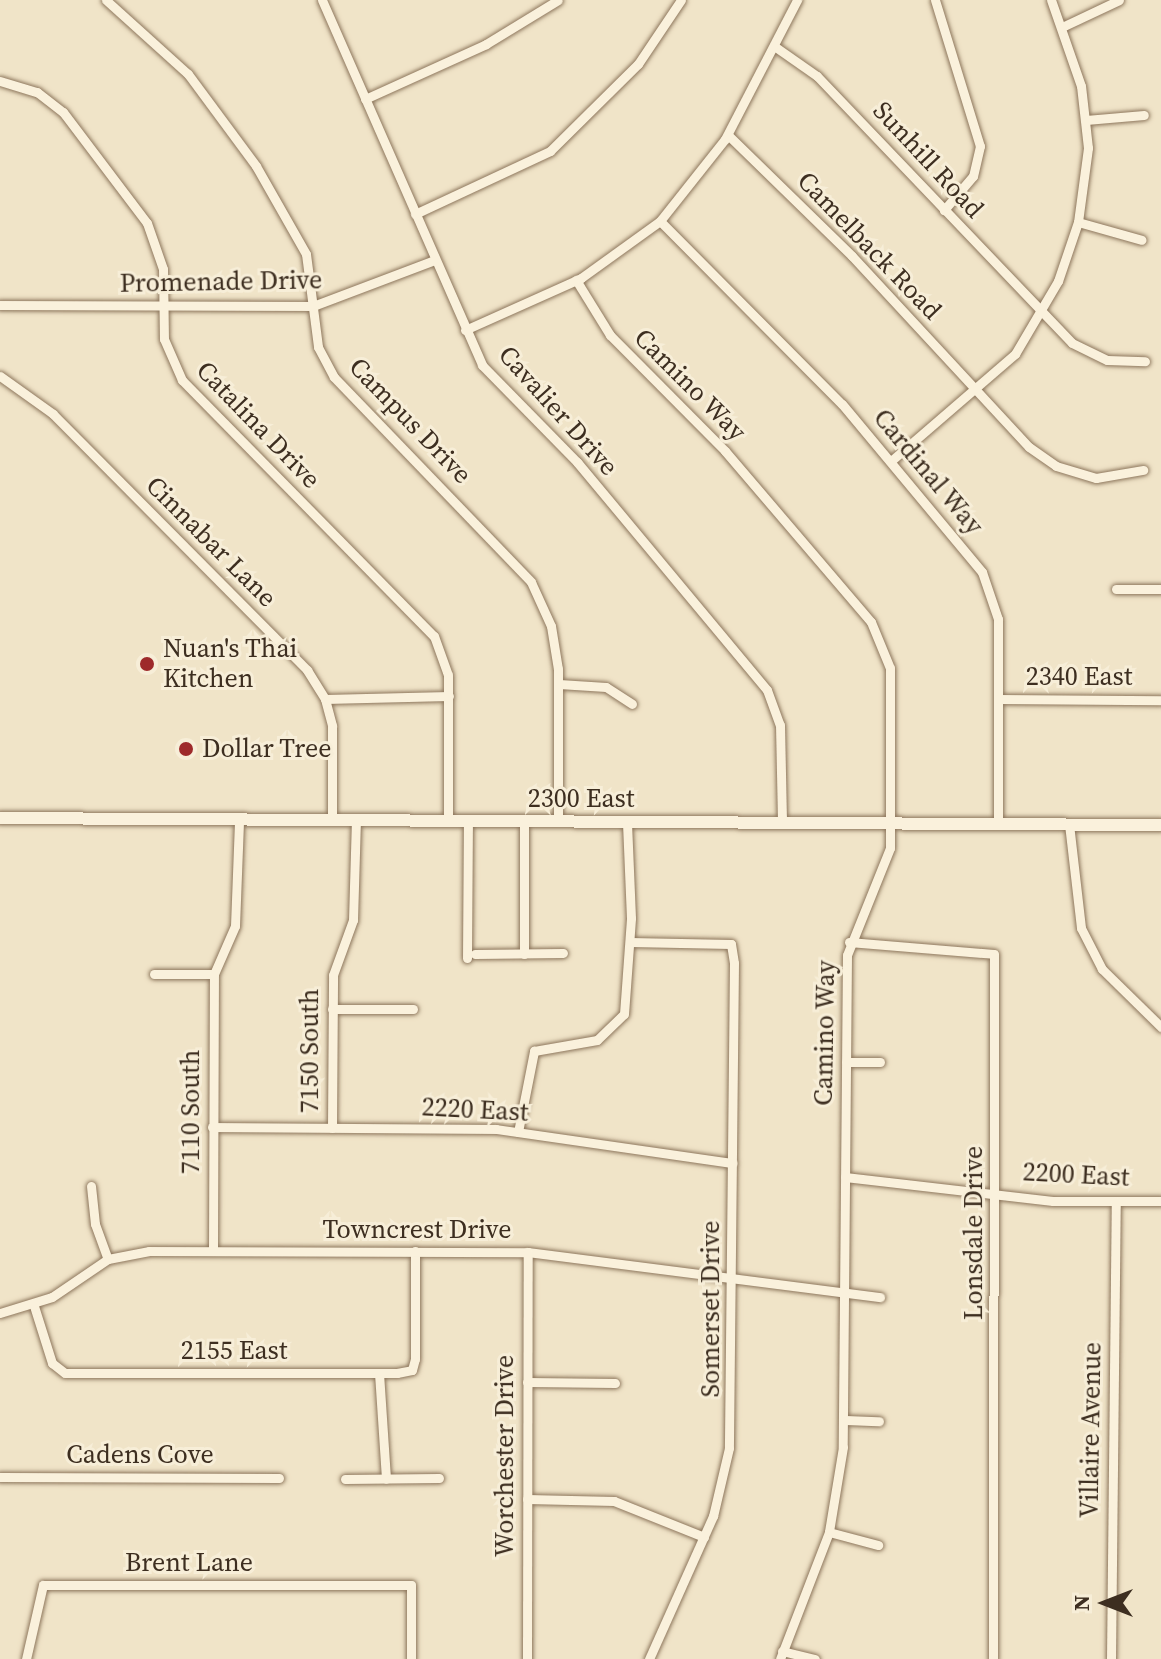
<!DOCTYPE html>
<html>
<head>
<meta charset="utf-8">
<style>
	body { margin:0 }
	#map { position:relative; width:1161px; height:1659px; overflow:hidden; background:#f0e4c8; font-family:"Source Serif 4",serif }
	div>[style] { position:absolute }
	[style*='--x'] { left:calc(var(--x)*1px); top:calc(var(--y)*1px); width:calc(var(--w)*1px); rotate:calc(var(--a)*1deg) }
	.roads { filter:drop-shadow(0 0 2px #8d765c) drop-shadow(0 0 2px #8d765c) }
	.minor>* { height:9px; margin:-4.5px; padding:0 4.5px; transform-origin:4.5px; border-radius:4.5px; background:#faf1dc }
	.tertiary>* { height:12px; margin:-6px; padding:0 6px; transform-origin:6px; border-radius:6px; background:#faf1dc }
	.dots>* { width:22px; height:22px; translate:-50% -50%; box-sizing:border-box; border:4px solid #f7eed8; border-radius:50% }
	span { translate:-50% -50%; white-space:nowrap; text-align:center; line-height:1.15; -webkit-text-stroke:6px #f7eed8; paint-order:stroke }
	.street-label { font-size:26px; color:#3d2e20 }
	.poi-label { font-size:26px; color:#3d2e20 }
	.left { translate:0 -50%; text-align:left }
	.north { position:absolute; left:1065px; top:1563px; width:80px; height:80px; -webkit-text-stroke:6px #f7eed8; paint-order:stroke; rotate:270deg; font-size:22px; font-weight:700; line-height:32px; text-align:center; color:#3d2e20 }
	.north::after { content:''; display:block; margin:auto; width:28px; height:36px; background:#3d2e20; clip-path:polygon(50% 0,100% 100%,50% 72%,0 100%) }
</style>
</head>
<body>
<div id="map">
	<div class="roads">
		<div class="minor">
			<i style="--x:106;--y:0;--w:110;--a:42.1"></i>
			<i style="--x:188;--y:74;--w:114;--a:53.5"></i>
			<i style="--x:256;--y:166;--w:101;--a:60.4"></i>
			<i style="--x:306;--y:254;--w:94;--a:82.6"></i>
			<i style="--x:318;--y:347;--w:34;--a:62"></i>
			<i style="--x:334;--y:377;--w:284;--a:46.1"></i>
			<i style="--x:531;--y:582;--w:48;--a:65.6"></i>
			<i style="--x:551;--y:626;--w:44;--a:80.8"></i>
			<i style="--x:558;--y:669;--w:152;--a:90"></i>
			<i style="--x:322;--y:0;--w:399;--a:66.3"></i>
			<i style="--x:482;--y:365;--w:136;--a:45.6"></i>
			<i style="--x:577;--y:462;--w:297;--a:50.2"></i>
			<i style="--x:767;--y:690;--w:37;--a:70"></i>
			<i style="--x:780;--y:725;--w:98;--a:88.8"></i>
			<i style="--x:935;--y:0;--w:153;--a:72.9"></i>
			<i style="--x:980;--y:146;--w:31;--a:103"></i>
			<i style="--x:973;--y:176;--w:45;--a:130.5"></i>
			<i style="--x:1062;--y:27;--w:63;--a:-25.3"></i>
			<i style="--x:774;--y:46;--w:52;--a:34.9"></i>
			<i style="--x:817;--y:76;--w:369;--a:46.3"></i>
			<i style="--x:1072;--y:343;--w:39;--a:26"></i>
			<i style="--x:1107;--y:360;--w:38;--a:2"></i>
			<i style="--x:0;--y:81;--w:39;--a:17"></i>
			<i style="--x:37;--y:92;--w:33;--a:38"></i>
			<i style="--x:63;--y:112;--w:139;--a:52.9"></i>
			<i style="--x:147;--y:223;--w:49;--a:70.8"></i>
			<i style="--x:163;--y:269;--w:70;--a:89.2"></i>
			<i style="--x:164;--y:339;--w:45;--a:66.3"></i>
			<i style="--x:182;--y:380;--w:359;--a:45.5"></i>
			<i style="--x:434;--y:636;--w:41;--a:70.3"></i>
			<i style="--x:448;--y:675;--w:146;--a:90"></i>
			<i style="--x:365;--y:99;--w:133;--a:-24.4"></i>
			<i style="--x:486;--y:44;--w:84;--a:-31.4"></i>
			<i style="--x:1086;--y:120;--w:58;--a:-4.9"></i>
			<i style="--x:728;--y:135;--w:173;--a:44.3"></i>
			<i style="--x:852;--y:256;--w:260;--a:47.2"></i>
			<i style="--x:1029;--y:447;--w:33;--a:35"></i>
			<i style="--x:1056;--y:466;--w:42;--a:16.7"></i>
			<i style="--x:1096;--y:478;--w:48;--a:-9.7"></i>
			<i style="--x:415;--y:214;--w:149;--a:-25"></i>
			<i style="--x:550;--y:151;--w:124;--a:-44.7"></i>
			<i style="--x:638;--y:64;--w:77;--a:-56.1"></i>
			<i style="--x:660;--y:221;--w:258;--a:45.2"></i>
			<i style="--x:842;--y:404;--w:219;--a:50.2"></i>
			<i style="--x:982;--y:572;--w:50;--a:71.2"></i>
			<i style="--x:998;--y:619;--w:204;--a:90"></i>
			<i style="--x:1078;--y:222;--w:66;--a:15.7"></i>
			<i style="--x:576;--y:280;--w:65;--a:58.3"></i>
			<i style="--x:610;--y:335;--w:163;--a:45.2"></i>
			<i style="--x:725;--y:451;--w:225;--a:49.5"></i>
			<i style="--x:871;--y:622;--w:50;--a:67.6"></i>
			<i style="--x:890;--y:668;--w:180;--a:90"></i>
			<i style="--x:890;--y:848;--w:115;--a:111.9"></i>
			<i style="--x:847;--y:955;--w:492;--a:90.5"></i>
			<i style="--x:843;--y:1447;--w:86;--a:99.4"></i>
			<i style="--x:829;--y:1532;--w:136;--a:111.1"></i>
			<i style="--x:0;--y:305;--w:313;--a:0.2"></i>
			<i style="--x:313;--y:306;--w:130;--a:-20.7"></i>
			<i style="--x:465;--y:330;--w:127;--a:-24.1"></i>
			<i style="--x:581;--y:278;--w:97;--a:-35.8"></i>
			<i style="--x:660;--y:221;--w:105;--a:-51.6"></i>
			<i style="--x:725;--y:139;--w:157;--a:-62.6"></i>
			<i style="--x:0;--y:376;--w:65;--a:35.6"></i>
			<i style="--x:53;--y:414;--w:361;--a:45.2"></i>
			<i style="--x:307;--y:670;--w:34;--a:58"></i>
			<i style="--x:325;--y:699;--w:28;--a:75"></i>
			<i style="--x:332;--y:726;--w:94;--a:90"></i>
			<i style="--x:891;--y:461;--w:164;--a:-40.8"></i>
			<i style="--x:1015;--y:354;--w:85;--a:-59.5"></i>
			<i style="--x:1058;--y:281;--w:62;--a:-71.3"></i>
			<i style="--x:1078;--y:222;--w:75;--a:-82.3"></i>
			<i style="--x:1088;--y:148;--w:62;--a:-96.4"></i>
			<i style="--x:1081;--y:86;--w:91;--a:-109.2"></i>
			<i style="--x:1116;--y:589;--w:45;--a:0"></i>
			<i style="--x:559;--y:684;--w:47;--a:3.7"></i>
			<i style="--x:606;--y:687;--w:31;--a:33"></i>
			<i style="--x:325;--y:699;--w:124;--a:-1.4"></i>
			<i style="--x:998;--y:699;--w:163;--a:0.4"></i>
			<i style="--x:1069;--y:824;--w:105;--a:83.4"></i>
			<i style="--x:1081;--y:928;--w:46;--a:62.9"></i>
			<i style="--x:1102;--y:969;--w:83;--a:44.5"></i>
			<i style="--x:630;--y:942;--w:101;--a:1.1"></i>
			<i style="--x:731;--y:944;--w:19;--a:81"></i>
			<i style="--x:734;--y:963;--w:485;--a:90.6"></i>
			<i style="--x:729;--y:1448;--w:70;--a:103.2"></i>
			<i style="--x:713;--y:1516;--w:157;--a:114.1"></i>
			<i style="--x:849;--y:942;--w:145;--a:4.7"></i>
			<i style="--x:994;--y:954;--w:705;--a:90.08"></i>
			<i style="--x:475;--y:954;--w:88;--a:-0.7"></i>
			<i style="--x:524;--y:954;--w:133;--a:-90"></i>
			<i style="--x:467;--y:958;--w:137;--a:-89.6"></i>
			<i style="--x:154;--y:974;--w:60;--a:0"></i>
			<i style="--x:332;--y:1009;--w:81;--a:0"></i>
			<i style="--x:846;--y:1062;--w:34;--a:0"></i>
			<i style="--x:212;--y:1127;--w:284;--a:0.4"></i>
			<i style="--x:496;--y:1129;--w:239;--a:8.2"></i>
			<i style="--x:332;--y:1128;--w:153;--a:-89.6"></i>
			<i style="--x:333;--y:975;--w:59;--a:-70"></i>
			<i style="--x:353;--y:920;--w:100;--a:-88.3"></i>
			<i style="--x:518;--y:1132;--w:83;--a:-78.8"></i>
			<i style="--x:534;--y:1051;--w:64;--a:-9.9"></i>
			<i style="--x:597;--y:1040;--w:37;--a:-44"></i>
			<i style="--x:624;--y:1014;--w:96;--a:-85.8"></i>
			<i style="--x:631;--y:918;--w:96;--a:-92.4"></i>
			<i style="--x:845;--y:1177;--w:209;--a:6.6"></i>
			<i style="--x:1053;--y:1201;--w:108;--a:0"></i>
			<i style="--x:91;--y:1186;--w:38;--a:84"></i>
			<i style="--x:95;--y:1224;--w:37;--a:70"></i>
			<i style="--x:213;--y:1251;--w:277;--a:-89.8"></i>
			<i style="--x:214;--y:974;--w:52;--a:-66.4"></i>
			<i style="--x:235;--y:926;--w:106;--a:-87.8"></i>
			<i style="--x:34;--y:1306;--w:60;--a:72.5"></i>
			<i style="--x:52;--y:1363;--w:16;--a:38"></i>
			<i style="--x:65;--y:1373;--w:332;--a:0"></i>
			<i style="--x:397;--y:1373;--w:15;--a:-11"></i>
			<i style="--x:412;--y:1370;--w:11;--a:-75"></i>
			<i style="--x:415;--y:1359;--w:108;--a:-90"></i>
			<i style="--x:0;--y:1313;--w:54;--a:-17.1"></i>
			<i style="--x:52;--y:1297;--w:68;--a:-34.2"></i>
			<i style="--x:108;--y:1259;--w:42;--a:-11"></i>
			<i style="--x:149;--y:1251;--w:379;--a:0.2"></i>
			<i style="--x:528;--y:1252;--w:355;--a:7.3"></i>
			<i style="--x:379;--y:1373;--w:106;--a:86.2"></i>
			<i style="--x:527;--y:1382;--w:88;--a:0.7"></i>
			<i style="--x:844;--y:1420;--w:35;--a:2"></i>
			<i style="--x:0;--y:1477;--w:279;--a:0.2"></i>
			<i style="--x:345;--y:1479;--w:94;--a:-0.6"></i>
			<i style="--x:527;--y:1499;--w:87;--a:1.3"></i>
			<i style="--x:614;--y:1501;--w:97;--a:21.8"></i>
			<i style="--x:829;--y:1532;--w:51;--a:14.9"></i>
			<i style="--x:782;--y:1651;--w:34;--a:14"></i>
			<i style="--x:26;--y:1659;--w:76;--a:-77.1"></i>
			<i style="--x:43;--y:1585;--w:368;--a:0"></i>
			<i style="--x:411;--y:1585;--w:74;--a:90"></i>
			<i style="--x:527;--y:1659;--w:407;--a:-89.9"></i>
			<i style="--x:1111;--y:1659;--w:458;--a:-89.4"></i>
		</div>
		<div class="tertiary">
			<i style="--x:0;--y:818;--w:1161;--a:0.35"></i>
		</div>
	</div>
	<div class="dots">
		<i style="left:147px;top:664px;background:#9e2a2b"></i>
		<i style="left:186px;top:749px;background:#9e2a2b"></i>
	</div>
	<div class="street-label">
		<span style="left:928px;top:160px;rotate:47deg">Sunhill Road</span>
		<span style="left:869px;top:246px;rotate:46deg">Camelback Road</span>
		<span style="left:221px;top:282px;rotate:-1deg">Promenade Drive</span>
		<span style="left:690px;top:385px;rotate:45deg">Camino Way</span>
		<span style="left:558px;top:411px;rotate:48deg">Cavalier Drive</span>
		<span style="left:410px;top:421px;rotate:46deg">Campus Drive</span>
		<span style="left:258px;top:425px;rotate:46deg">Catalina Drive</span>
		<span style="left:928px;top:472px;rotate:50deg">Cardinal Way</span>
		<span style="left:211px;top:542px;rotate:45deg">Cinnabar Lane</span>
		<span style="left:1079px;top:677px">2340 East</span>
		<span style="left:581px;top:799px">2300 East</span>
		<span style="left:825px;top:1033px;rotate:-89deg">Camino Way</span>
		<span style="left:310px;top:1051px;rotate:-90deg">7150 South</span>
		<span style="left:475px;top:1110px;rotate:3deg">2220 East</span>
		<span style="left:191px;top:1112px;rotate:-90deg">7110 South</span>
		<span style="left:1076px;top:1175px;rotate:3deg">2200 East</span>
		<span style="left:417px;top:1230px">Towncrest Drive</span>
		<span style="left:974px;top:1233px;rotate:-90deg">Lonsdale Drive</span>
		<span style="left:711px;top:1309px;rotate:-90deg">Somerset Drive</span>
		<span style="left:234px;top:1351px">2155 East</span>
		<span style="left:1091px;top:1430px;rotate:-89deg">Villaire Avenue</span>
		<span style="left:140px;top:1455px">Cadens Cove</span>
		<span style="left:505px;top:1456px;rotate:-90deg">Worchester Drive</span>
		<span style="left:189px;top:1563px">Brent Lane</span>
	</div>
	<div class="poi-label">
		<span class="left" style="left:163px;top:664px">Nuan's Thai<br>Kitchen</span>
		<span class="left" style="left:202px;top:749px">Dollar Tree</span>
	</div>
	<div class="north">N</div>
</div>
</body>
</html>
